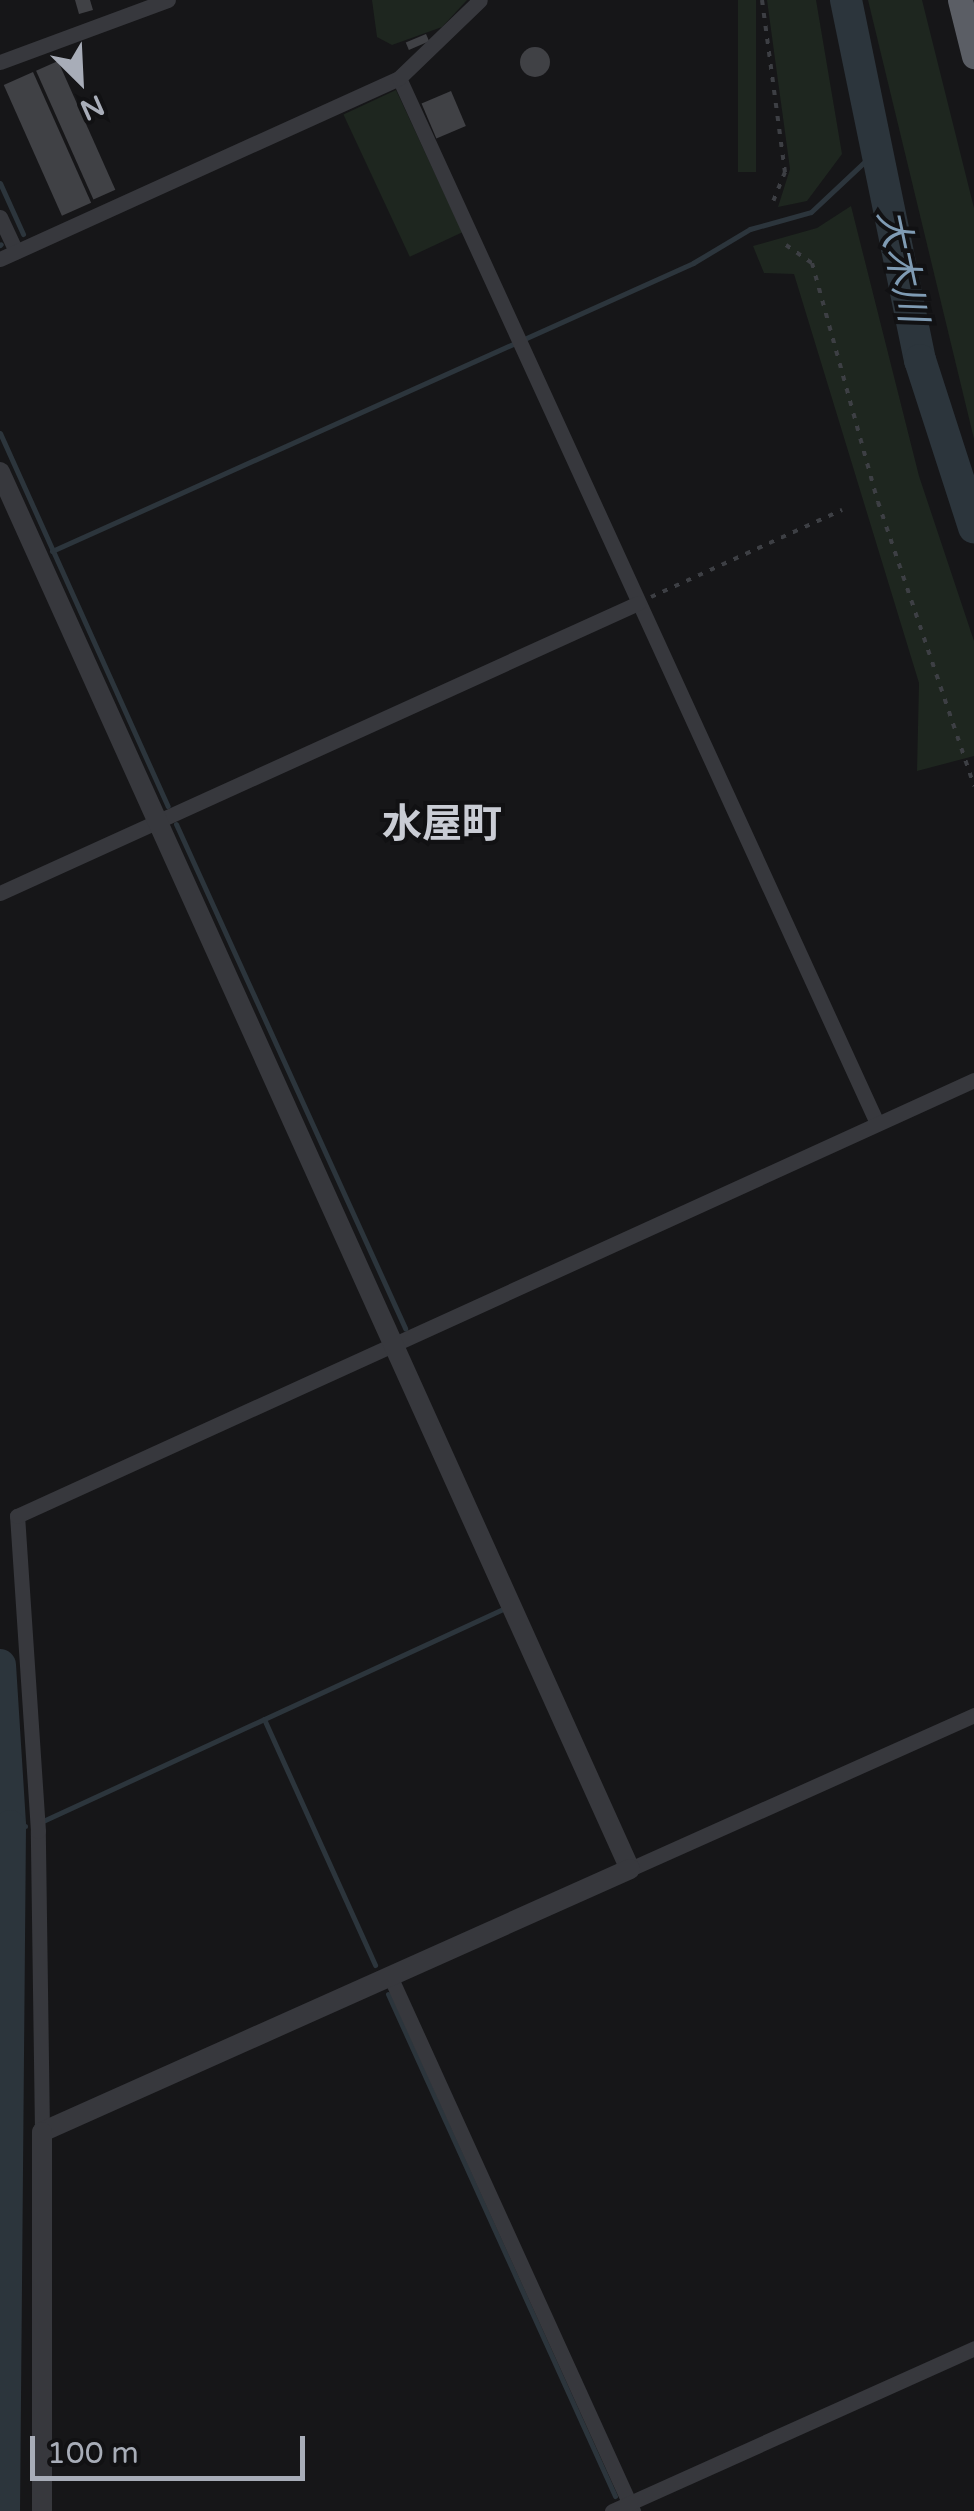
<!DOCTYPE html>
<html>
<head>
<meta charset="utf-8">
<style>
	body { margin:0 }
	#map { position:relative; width:974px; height:2511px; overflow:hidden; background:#161618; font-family:"Varela Round","Noto Sans JP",sans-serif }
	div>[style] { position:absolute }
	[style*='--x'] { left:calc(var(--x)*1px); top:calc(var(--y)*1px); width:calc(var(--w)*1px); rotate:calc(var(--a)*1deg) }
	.green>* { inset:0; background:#1e261f; transform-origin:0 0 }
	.stream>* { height:5px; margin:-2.5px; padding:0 2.5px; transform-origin:2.5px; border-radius:2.5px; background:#2c353c }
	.river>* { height:32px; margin:-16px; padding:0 16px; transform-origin:16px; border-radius:16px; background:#2c353c }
	.building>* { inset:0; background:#404145; transform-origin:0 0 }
	.round { border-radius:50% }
	.path>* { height:4px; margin-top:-2px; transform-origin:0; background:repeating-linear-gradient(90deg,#3d3f44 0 5px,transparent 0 13px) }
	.minor>* { height:15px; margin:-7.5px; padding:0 7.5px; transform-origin:7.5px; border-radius:7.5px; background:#37383d }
	.tertiary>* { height:20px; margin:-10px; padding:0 10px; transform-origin:10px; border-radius:10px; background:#37383d }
	.trunk>* { height:25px; margin:-12.5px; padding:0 12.5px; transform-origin:12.5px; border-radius:12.5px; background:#5b5e65 }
	span { translate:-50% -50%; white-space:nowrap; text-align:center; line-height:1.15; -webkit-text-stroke:8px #111113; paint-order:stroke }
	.water-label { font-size:38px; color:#7f9bb3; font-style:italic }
	.quarter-label { font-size:40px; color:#c9ccd4; font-weight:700 }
	.north { position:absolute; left:30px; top:30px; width:100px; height:100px; -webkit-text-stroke:8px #111113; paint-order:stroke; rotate:156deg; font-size:28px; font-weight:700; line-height:40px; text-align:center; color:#a8adb8 }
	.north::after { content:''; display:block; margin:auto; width:35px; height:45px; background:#a8adb8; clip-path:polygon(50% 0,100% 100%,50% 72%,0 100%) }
	.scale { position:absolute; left:30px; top:2436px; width:275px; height:45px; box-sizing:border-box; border:5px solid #a8adb8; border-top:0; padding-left:12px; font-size:30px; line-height:35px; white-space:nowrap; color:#a8adb8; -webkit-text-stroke:8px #111113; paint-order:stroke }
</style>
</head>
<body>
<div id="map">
	<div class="green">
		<i style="clip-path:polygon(372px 0,467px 0,442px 27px,392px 45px,377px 37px)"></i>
		<i style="left:738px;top:0;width:18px;height:172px"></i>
		<i style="clip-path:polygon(767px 0,816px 0,842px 154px,807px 201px,778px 207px,790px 169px)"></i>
		<i style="clip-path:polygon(868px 0,922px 0,974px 208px,974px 439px)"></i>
		<i style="left:396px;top:90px;width:157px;height:58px;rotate:65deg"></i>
		<i style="clip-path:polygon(851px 206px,919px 476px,974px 641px,974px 756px,917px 771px,919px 683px,794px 274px,764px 273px,753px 246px,817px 228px)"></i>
	</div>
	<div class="stream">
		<i style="--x:0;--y:183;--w:56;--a:65.7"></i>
		<i style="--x:0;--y:245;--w:1;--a:-45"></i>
		<i style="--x:0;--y:433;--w:409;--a:65.8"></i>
		<i style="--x:52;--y:551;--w:703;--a:-24.19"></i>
		<i style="--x:693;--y:263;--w:66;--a:-30.8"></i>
		<i style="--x:750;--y:229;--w:63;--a:-15.6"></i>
		<i style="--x:811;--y:212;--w:89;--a:-43.2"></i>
		<i style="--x:176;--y:824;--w:554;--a:65.56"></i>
		<i style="--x:264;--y:1719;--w:270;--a:65.7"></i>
		<i style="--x:43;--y:1821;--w:507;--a:-24.74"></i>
		<i style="--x:10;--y:1826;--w:15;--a:0"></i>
		<i style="--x:388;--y:1994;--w:551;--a:65.67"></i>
	</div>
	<div class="river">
		<i style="--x:846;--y:0;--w:368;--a:78.4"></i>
		<i style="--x:920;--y:360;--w:176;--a:72.1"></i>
		<i style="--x:0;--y:1665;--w:161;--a:86.4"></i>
		<i style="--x:10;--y:1826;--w:685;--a:90.5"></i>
	</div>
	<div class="building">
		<i style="clip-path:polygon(75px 0,90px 0,93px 10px,79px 14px)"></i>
		<i style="left:426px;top:34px;width:8px;height:22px;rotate:67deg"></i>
		<i class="round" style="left:520px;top:47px;width:30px;height:30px"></i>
		<i style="left:58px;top:61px;width:141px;height:24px;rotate:66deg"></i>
		<i style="left:33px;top:72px;width:143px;height:32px;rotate:66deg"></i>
		<i style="left:451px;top:91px;width:38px;height:32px;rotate:67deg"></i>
	</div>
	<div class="path">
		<i style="--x:762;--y:0;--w:174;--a:82.4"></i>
		<i style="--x:785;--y:172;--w:31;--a:112"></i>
		<i style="--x:786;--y:245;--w:32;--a:35"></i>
		<i style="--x:812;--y:263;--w:248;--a:74.6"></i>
		<i style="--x:878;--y:502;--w:300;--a:71.3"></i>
		<i style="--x:651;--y:597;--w:210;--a:-24.5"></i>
	</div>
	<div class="minor">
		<i style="--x:0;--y:62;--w:179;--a:-20.3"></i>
		<i style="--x:399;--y:78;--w:1149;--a:65.42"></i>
		<i style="--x:0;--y:217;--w:38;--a:65"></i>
		<i style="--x:0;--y:259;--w:438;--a:-24.4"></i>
		<i style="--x:399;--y:78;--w:112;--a:-43.9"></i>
		<i style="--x:0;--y:893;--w:701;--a:-24.44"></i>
		<i style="--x:630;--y:1869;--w:377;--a:-24.1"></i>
		<i style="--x:390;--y:1976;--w:588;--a:65.57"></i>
		<i style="--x:42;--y:2132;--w:301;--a:-90.8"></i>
		<i style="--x:38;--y:1831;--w:316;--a:-93.8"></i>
		<i style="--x:17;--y:1516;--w:1052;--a:-24.49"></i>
		<i style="--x:612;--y:2511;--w:397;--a:-24.2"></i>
	</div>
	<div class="tertiary">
		<i style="--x:0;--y:472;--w:1532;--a:65.73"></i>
		<i style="--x:630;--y:1869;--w:644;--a:155.9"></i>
		<i style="--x:42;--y:2132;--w:379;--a:90"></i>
	</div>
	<div class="trunk">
		<i style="--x:960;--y:0;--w:58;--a:76"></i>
	</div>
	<div class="water-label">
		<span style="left:901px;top:266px;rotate:78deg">大木川</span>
	</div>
	<div class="quarter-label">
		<span style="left:442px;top:824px">水屋町</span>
	</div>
	<div class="north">N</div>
	<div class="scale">100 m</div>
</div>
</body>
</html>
